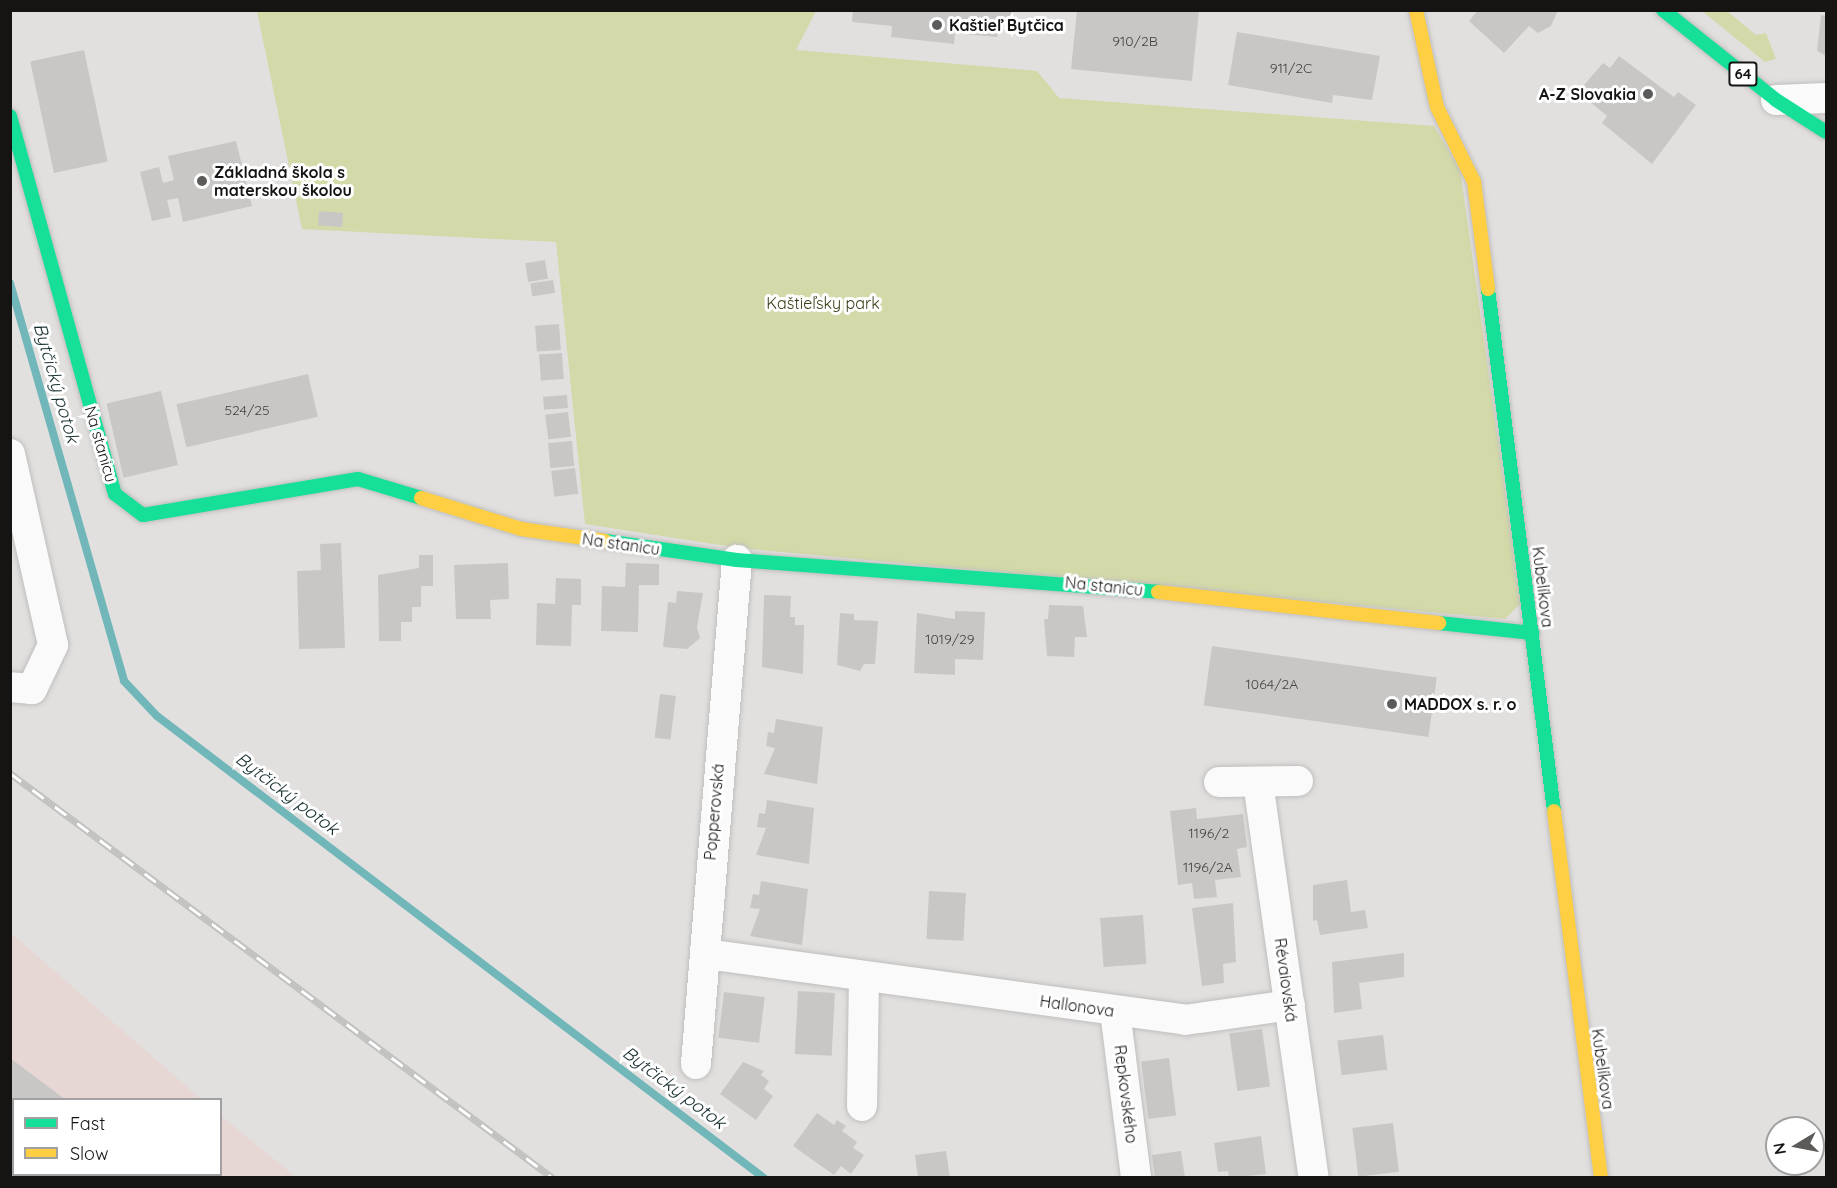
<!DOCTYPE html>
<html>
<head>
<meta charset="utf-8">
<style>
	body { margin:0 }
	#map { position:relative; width:1837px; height:1188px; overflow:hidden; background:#e2e0df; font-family:Quicksand,sans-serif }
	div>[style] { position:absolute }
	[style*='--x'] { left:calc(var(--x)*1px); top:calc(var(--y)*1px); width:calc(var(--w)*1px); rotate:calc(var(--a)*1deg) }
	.industrial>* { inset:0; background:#e6d7d5 }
	.green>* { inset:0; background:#d3d9a8 }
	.stream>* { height:8px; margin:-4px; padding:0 4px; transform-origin:4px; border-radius:4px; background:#71b7ba }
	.building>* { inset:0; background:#c8c7c6; transform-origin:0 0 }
	.roads { filter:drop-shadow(0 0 2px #bfbebd) drop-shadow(0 0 2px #bfbebd) }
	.street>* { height:30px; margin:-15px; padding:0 15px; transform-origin:15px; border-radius:15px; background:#fbfafa }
	.fast>* { height:14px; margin:-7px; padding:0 7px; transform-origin:7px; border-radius:7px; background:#16e098 }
	.slow>* { height:14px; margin:-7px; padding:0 7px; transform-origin:7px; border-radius:7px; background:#ffcf43 }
	.rail>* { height:7px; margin-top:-3.5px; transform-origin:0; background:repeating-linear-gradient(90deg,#fff 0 14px,#c1c1c0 0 28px); box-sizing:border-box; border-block:2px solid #c1c1c0 }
	.dots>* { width:16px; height:16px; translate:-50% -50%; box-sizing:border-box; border:3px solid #fff; border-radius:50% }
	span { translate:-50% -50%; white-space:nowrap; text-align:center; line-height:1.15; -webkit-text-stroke:6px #fff; paint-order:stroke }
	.number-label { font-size:14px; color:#444442 }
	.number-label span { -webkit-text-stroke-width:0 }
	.shield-label span { padding:2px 4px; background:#fff; border:2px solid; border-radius:4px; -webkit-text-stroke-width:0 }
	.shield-label { font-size:15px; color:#151413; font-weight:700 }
	.poi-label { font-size:16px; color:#151413; font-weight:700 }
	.left { translate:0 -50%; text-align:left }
	.right { translate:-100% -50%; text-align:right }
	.park-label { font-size:16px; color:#383e17 }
	.street-label { font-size:16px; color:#151413 }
	.water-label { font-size:18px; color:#172e2f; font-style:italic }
	.frame { position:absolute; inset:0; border:12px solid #151413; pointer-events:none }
	.legend { position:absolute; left:12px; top:1098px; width:210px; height:78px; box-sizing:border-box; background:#fff; border:2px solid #a1a1a1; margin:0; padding:8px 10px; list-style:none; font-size:18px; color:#151413 }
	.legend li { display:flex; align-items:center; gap:12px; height:30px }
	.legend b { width:30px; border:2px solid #a1a1a1 }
	.north { position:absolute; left:1765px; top:1116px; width:60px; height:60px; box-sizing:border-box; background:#fff; border:2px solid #a1a1a1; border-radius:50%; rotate:260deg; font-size:16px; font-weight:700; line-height:24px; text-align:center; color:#151413 }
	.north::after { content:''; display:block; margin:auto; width:21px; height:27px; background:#5d5b5a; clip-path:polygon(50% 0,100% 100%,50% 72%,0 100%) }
</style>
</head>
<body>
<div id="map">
	<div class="industrial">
		<i style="clip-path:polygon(10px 932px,201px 1099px,14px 1100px,14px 1174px,220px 1174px,221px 1116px,296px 1177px,11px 1177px)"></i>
	</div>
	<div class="green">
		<i style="clip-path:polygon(257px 11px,816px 11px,796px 50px,1037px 71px,1059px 98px,1434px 126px,1460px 169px,1521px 603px,1505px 619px,739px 548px,585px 524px,556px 242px,302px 229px)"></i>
		<i style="clip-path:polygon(1702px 11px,1727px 11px,1756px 35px,1766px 33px,1776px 59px,1765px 62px)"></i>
	</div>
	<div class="stream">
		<i style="--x:10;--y:283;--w:414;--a:74"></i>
		<i style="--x:124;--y:681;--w:48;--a:46.7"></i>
		<i style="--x:157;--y:716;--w:763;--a:37.28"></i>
	</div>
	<div class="building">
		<i style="clip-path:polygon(853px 10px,1014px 10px,1008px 25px,998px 24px,997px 37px,955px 33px,954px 44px,891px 37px,892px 26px,852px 22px)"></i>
		<i style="clip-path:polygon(1077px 10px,1199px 10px,1192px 81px,1071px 69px)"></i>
		<i style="clip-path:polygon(1478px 10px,1558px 10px,1551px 26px,1538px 33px,1529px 26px,1504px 53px,1469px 21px)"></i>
		<i style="clip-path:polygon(1821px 15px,1826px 16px,1826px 56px,1817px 51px)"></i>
		<i style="clip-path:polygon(1237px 32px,1380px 56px,1372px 100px,1333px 95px,1332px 103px,1228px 85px)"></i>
		<i style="left:84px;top:50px;width:114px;height:55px;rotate:78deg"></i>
		<i style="clip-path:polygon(1619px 56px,1674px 97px,1678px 92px,1696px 105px,1652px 164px,1602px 123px,1607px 116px,1578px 92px,1603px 63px,1610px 68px)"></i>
		<i style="clip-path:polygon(236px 141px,252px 206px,183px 222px,178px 198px,167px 200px,171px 217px,152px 221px,140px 172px,159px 167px,163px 183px,174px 180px,168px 156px)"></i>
		<i style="left:343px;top:213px;width:14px;height:24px;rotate:94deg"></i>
		<i style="left:545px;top:260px;width:19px;height:20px;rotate:81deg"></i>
		<i style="left:553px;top:280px;width:13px;height:23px;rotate:81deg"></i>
		<i style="left:559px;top:324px;width:26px;height:24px;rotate:86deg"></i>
		<i style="left:562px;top:353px;width:26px;height:23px;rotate:86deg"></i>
		<i style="left:308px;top:374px;width:44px;height:135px;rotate:77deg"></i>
		<i style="left:161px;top:391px;width:76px;height:56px;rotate:77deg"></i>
		<i style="left:567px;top:395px;width:13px;height:24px;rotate:86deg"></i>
		<i style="left:568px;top:412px;width:25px;height:23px;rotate:83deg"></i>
		<i style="left:572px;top:441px;width:25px;height:24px;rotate:85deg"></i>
		<i style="left:575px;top:468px;width:26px;height:24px;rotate:83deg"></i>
		<i style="clip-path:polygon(341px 543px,345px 648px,299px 649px,297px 571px,321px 570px,320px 544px)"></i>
		<i style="clip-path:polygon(419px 555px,433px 555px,433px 586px,421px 586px,421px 607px,412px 607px,412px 622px,401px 622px,401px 641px,379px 641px,378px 575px,419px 568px)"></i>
		<i style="clip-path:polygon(508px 563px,509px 599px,490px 600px,491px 619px,456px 619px,454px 565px)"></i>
		<i style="clip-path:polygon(626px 563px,659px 564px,659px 585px,639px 585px,638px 632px,601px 631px,602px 586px,625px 587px)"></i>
		<i style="clip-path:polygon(556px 578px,581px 579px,581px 605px,572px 605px,571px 646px,536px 645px,537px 603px,555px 604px)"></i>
		<i style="clip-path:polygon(677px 591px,703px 593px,697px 627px,700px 638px,687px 649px,663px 647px,668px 602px,676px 603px)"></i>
		<i style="clip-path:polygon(764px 595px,791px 596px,790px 617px,795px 617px,795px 625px,804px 625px,803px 674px,762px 667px)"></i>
		<i style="clip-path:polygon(1049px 605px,1083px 606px,1087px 637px,1075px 637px,1074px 657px,1047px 656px,1044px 619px,1048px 619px)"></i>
		<i style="clip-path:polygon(955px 611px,985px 612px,983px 660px,955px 659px,955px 675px,914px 673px,917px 613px,955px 619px)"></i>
		<i style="clip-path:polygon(840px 613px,854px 614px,854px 620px,878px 621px,875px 664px,864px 664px,860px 671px,837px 665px)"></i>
		<i style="left:1212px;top:646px;width:227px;height:60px;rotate:8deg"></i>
		<i style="left:660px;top:694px;width:16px;height:44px;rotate:7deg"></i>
		<i style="clip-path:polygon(776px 719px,823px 727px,817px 784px,764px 774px,775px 748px,766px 746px,768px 732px,774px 733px)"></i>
		<i style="clip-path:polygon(767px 800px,814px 808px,809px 864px,756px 855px,766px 828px,757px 827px,759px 813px,765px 814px)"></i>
		<i style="clip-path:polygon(1196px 808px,1197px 819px,1243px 814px,1247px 847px,1237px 849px,1241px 877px,1215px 880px,1217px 897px,1194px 899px,1192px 883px,1178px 885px,1170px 811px)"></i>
		<i style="clip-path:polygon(1347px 880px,1351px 912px,1365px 910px,1368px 928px,1320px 935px,1317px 920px,1313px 921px,1313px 885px)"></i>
		<i style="clip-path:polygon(761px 881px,808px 889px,802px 945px,750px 936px,760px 909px,750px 908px,753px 894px,759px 895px)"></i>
		<i style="left:929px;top:891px;width:37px;height:48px;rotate:3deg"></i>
		<i style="clip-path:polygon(1233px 903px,1236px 962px,1223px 964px,1224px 983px,1202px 986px,1192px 908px)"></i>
		<i style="left:1143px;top:915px;width:49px;height:43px;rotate:86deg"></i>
		<i style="clip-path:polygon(1404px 953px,1404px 977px,1359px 983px,1362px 1009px,1334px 1013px,1332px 962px)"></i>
		<i style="left:798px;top:991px;width:37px;height:63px;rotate:3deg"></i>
		<i style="left:724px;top:992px;width:41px;height:46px;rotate:7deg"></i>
		<i style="left:1262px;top:1029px;width:58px;height:33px;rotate:82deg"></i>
		<i style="left:1383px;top:1035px;width:35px;height:46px;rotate:83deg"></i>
		<i style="clip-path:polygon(10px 1058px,66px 1100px,14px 1100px,14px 1174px,171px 1178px,10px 1178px)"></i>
		<i style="left:1169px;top:1058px;width:58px;height:28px;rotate:83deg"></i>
		<i style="clip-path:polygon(743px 1062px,764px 1071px,761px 1075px,769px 1081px,764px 1089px,773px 1096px,756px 1120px,720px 1094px)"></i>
		<i style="clip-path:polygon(817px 1113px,834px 1125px,837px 1120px,846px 1126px,842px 1131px,857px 1142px,853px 1148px,864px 1155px,851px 1174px,841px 1166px,834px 1175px,793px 1146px)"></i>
		<i style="left:1393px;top:1123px;width:49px;height:41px;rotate:83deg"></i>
		<i style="clip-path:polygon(1261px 1136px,1266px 1174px,1229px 1178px,1228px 1171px,1218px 1172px,1214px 1143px)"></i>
		<i style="clip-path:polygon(946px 1151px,950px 1178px,918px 1178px,915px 1155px)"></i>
		<i style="clip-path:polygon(1181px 1151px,1185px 1178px,1155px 1178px,1152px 1155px)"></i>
	</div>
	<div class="roads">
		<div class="street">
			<i style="--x:1776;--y:100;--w:50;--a:-2.3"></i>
			<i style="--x:10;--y:454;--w:196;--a:77.3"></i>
			<i style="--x:53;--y:645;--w:49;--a:115.5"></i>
			<i style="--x:32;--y:689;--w:22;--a:-175"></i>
			<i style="--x:1219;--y:782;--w:79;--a:-0.7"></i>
			<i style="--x:1258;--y:782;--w:400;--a:82"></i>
			<i style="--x:706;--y:954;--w:484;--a:7.8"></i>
			<i style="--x:1185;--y:1020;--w:106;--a:-8.1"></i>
			<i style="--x:1115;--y:1011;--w:168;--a:82.8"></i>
			<i style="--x:696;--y:1064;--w:506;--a:-85.35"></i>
			<i style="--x:862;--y:1106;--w:129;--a:-89.1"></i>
		</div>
		<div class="fast">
			<i style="--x:1663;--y:10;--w:144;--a:38.5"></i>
			<i style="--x:1776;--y:100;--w:59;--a:32.6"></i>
			<i style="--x:10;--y:116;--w:392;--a:74.5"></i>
			<i style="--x:115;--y:494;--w:35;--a:37"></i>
			<i style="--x:143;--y:515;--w:218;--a:-9.5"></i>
			<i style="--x:358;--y:479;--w:66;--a:16.8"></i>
			<i style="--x:1488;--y:289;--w:526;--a:82.79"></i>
			<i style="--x:605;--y:541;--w:133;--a:8.2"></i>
			<i style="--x:737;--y:560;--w:422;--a:4.3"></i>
			<i style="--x:1439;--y:623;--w:94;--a:6.1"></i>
		</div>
		<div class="slow">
			<i style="--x:1416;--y:10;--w:99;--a:77.8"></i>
			<i style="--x:1437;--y:107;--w:84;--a:63.7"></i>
			<i style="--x:1474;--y:182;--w:108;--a:82.5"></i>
			<i style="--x:421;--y:498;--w:105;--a:17.2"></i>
			<i style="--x:521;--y:529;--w:85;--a:8.1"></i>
			<i style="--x:1158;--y:592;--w:283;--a:6.3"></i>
			<i style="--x:1554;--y:811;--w:370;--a:82.7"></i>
		</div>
	</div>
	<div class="rail">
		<i style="--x:10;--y:773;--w:677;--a:36.72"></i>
	</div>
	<div class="dots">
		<i style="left:937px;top:25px;background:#5d5b5a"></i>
		<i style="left:1648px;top:94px;background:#5d5b5a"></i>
		<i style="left:202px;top:181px;background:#5d5b5a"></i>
		<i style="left:1392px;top:704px;background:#5d5b5a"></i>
	</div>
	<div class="number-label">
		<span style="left:1135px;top:41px">910/2B</span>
		<span style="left:1291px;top:68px">911/2C</span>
		<span style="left:247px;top:410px">524/25</span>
		<span style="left:950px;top:639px">1019/29</span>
		<span style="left:1272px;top:684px">1064/2A</span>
		<span style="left:1209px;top:833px">1196/2</span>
		<span style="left:1208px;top:867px">1196/2A</span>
	</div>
	<div class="shield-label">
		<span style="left:1743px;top:74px">64</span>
	</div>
	<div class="poi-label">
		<span class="left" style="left:949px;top:25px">Kaštieľ Bytčica</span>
		<span class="right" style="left:1636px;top:94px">A-Z Slovakia</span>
		<span class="left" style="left:214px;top:181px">Základná škola s<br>materskou školou</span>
		<span class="left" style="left:1404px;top:704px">MADDOX s. r. o</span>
	</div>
	<div class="park-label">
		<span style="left:823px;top:303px">Kaštieľsky park</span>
	</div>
	<div class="street-label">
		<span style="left:101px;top:444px;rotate:74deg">Na stanicu</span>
		<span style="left:621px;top:544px;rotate:8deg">Na stanicu</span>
		<span style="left:1104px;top:586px;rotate:6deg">Na stanicu</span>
		<span style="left:1543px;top:587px;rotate:83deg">Kubelíkova</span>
		<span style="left:714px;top:812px;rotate:-85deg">Popperovská</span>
		<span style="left:1286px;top:980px;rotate:82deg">Révaiovská</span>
		<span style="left:1077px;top:1006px;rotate:8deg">Hallonova</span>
		<span style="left:1603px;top:1069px;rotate:82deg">Kubelíkova</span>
		<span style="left:1126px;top:1094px;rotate:83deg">Repkovského</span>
	</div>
	<div class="water-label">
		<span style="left:56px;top:383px;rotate:74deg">Bytčický potok</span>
		<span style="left:287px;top:794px;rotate:37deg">Bytčický potok</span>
		<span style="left:674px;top:1088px;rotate:37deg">Bytčický potok</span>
	</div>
	<div class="frame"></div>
	<ul class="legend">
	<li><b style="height:8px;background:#16e098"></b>Fast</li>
	<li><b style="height:8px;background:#ffcf43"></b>Slow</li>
	</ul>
	<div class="north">N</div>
</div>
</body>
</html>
